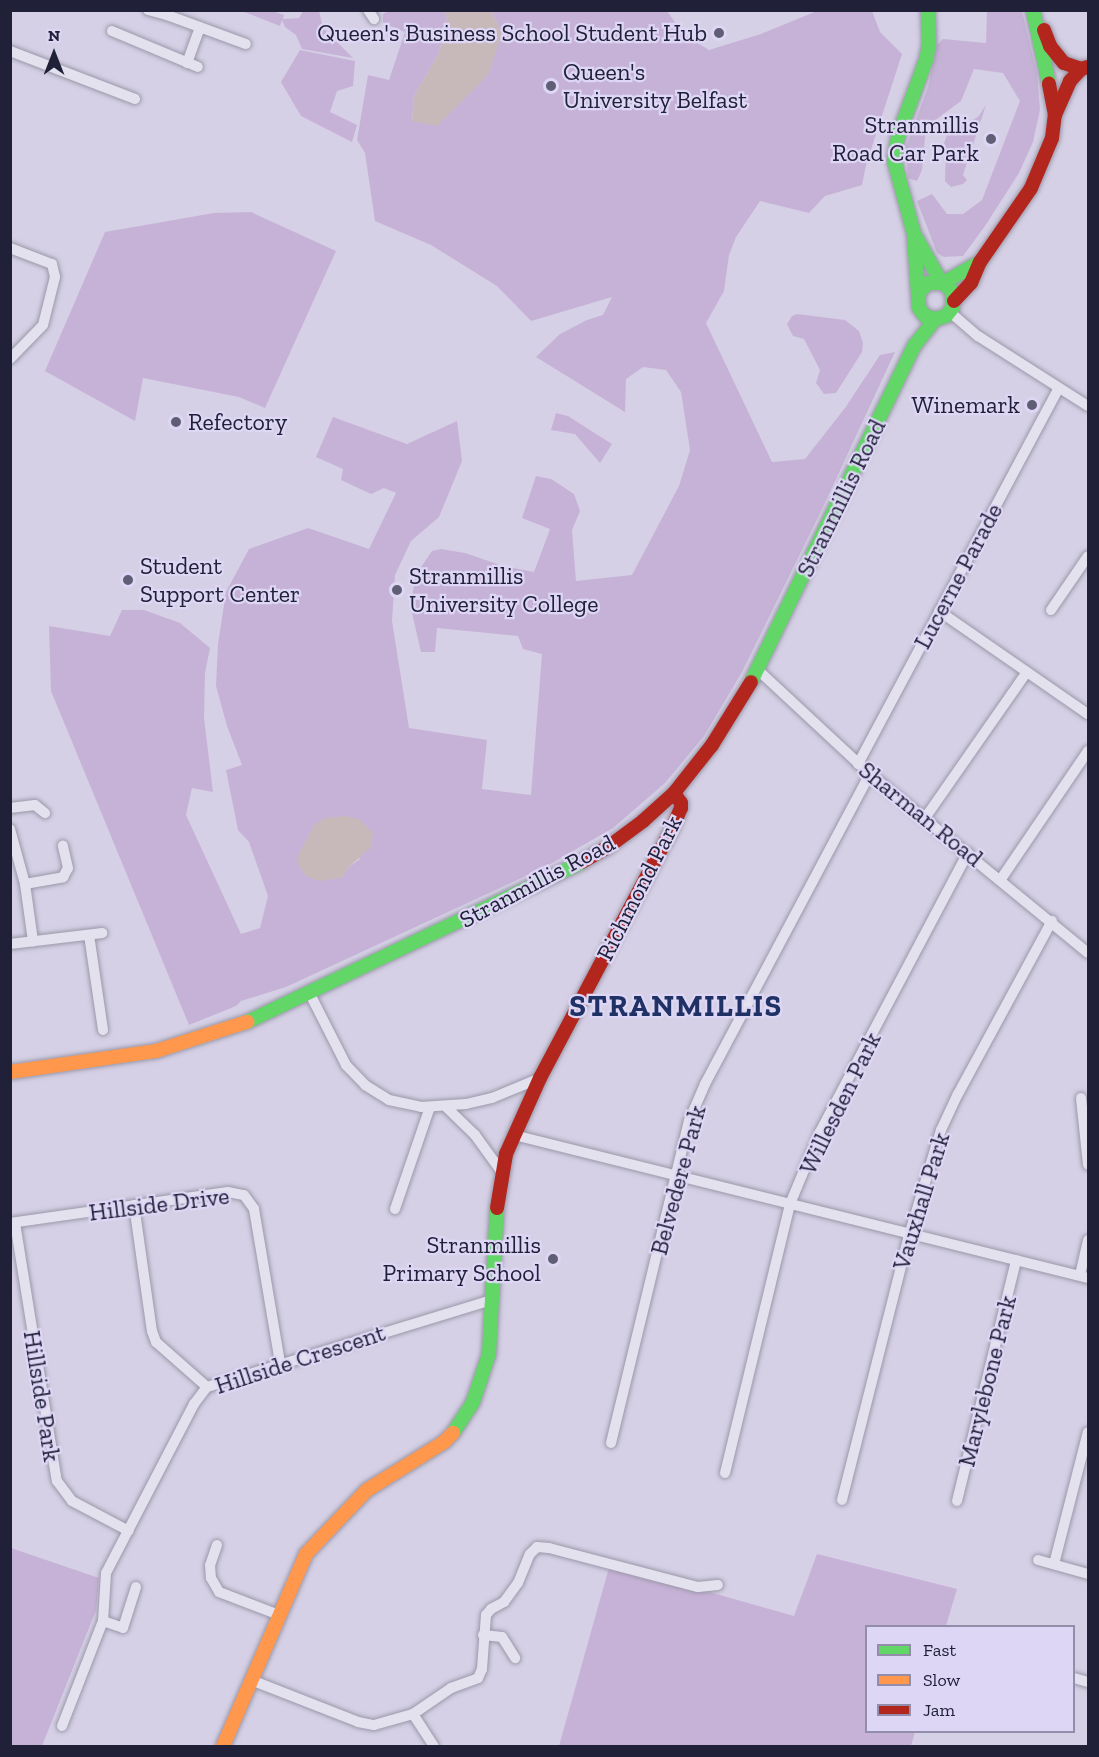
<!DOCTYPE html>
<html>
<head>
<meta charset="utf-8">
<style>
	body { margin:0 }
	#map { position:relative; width:1099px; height:1757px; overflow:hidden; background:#d5d0e5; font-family:"Zilla Slab",serif }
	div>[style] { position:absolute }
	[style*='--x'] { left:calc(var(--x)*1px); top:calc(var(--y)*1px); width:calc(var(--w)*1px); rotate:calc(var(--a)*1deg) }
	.green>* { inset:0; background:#c7b2d7 }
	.water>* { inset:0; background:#c7b8ba }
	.roads { filter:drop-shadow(0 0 2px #9b98aa) drop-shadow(0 0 2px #9b98aa) }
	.street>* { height:10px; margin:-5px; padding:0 5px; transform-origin:5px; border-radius:5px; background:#e3e1ed }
	.fast>* { height:14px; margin:-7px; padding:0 7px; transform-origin:7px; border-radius:7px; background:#63d668 }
	.slow>* { height:14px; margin:-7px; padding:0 7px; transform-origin:7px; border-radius:7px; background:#ff974d }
	.jam>* { height:14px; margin:-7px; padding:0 7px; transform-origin:7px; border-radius:7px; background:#b3261e }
	.dots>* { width:16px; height:16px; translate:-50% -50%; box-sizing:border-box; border:3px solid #ded6f5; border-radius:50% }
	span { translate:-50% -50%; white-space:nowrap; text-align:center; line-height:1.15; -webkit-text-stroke:4.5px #ded6f5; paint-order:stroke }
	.poi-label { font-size:24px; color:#202039 }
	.right { translate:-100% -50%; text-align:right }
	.left { translate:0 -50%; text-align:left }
	.street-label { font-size:24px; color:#202039 }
	.district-label { font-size:30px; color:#203265; font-weight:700; letter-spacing:1.5px }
	.frame { position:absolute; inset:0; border:12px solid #202039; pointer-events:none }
	.legend { position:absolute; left:865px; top:1625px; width:210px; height:108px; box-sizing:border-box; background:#ded6f5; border:2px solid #928daa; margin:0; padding:8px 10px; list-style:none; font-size:18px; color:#202039 }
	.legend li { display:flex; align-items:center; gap:12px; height:30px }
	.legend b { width:30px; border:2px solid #928daa }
	.north { position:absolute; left:24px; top:24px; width:60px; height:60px; -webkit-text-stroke:4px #ded6f5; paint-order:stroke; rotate:0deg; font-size:16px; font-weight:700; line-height:24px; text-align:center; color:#202039 }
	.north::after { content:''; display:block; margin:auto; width:21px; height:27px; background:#202039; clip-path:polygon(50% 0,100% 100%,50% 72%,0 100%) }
</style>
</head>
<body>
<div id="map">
	<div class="green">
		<i style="clip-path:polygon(242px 11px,272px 11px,284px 15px,283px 19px,299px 18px,303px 11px,319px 11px,323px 28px,353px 58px,302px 49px,296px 35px,285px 27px,282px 20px,280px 26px)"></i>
		<i style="clip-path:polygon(evenodd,389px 11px,445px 11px,447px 18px,439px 53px,414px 96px,412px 120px,436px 125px,502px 33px,491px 11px,667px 11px,683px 34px,709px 50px,761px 34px,817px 11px,872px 11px,880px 32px,902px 54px,866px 165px,862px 185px,825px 196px,809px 213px,760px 201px,736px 237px,729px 255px,724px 291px,706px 323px,772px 462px,805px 459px,845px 408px,880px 355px,895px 352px,823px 507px,742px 672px,704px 736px,665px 783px,613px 828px,545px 867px,286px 987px,241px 1001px,236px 1006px,189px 1025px,51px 691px,49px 626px,110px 636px,122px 610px,144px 610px,180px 623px,210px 648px,205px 673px,204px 718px,213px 792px,192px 788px,186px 815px,241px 934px,260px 928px,268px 896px,249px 842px,238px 830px,226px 770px,242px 765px,227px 726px,216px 686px,218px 644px,226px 592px,249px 549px,308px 528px,369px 549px,396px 493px,384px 488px,371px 494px,341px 480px,343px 469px,316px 457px,333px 417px,407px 444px,457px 421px,462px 461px,439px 517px,411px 541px,395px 575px,392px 621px,409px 728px,487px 740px,482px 789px,531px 795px,542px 654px,523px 649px,518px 636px,437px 628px,435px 652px,421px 652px,412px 613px,413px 590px,417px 573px,432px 551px,441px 549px,465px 553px,503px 566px,534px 572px,550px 529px,522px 518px,536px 476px,551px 479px,574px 494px,580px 511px,572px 530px,576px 581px,632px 575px,679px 486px,690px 450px,681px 392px,666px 370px,643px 367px,626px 379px,625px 412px,536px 357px,560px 334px,587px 320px,603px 315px,612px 297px,531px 321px,497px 286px,431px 245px,375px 221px,365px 153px,357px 140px,368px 75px,389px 80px,405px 32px,383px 23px,383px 14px,389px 11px,325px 818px,360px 859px,349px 867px,341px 878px,325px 818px)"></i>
		<i style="clip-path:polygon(987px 11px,1022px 11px,1037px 74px,1040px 110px,1033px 142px,1019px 173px,985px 226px,963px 256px,944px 257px,937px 253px,917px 201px,932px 194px,947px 214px,963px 214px,982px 200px,1020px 101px,1003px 73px,974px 69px,961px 101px,926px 127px,922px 170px,917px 181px,908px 178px,906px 147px,928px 87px,937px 45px,943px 39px,986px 43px)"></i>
		<i style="clip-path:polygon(300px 50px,355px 61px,353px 86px,337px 91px,330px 112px,357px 125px,352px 142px,301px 116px,281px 82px)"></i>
		<i style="clip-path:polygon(986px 105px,963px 175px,967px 180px,963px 184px,951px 187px,945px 181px,946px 147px,944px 143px,947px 135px,950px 131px,978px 117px)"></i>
		<i style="clip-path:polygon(251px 212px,336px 251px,265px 408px,239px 397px,143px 378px,135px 421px,45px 371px,105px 232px,214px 213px)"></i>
		<i style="clip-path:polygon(797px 314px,845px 320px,859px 331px,863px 343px,862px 352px,836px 393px,824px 394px,816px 383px,820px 370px,804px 339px,793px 336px,787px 324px,792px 316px)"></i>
		<i style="clip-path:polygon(556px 413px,568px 416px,612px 444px,600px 463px,575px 434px,551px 430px)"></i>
		<i style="clip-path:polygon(11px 1548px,99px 1578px,96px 1610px,42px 1746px,11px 1746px)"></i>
		<i style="clip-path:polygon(817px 1554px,957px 1589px,946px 1626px,866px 1626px,866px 1732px,915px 1732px,911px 1746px,559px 1746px,610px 1564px,794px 1616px)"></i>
	</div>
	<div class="water">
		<i style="clip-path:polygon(445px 11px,491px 11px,502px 33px,488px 75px,437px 126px,412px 121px,414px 96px,439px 53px,447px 18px)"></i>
		<i style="clip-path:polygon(345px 816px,359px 819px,373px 833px,371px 847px,349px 867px,341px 878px,319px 881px,306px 876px,299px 866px,297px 857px,315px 824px,325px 818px)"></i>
	</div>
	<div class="roads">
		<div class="street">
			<i style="--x:148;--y:10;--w:20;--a:15"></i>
			<i style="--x:167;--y:15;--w:84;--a:20.2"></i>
			<i style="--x:368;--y:10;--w:11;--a:56"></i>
			<i style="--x:112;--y:31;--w:93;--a:22.7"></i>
			<i style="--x:10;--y:51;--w:134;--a:21"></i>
			<i style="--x:187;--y:63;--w:38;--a:-70"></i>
			<i style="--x:10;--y:248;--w:45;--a:20.9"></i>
			<i style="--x:52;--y:264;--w:13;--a:77"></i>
			<i style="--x:55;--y:277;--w:49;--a:104"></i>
			<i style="--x:43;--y:325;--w:47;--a:134.1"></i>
			<i style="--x:950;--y:312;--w:37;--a:41"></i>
			<i style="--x:978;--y:336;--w:130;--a:32.5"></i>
			<i style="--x:1051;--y:610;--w:65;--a:-55.6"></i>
			<i style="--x:939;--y:611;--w:181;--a:34.7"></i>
			<i style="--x:758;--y:670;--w:153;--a:42.9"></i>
			<i style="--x:870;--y:774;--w:282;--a:39.4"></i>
			<i style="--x:858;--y:764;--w:425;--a:-61.9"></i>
			<i style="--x:10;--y:808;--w:25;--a:-7"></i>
			<i style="--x:35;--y:805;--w:13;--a:39"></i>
			<i style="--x:925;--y:818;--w:178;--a:-55.1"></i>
			<i style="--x:10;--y:829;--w:57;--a:74.7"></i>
			<i style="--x:25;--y:884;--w:58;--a:82"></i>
			<i style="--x:1001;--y:879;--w:155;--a:-55.8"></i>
			<i style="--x:25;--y:884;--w:39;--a:-10"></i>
			<i style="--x:63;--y:877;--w:10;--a:-61"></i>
			<i style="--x:68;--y:868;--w:23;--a:-103"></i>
			<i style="--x:89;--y:935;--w:96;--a:81.6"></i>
			<i style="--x:10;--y:944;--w:93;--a:-6.8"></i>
			<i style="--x:310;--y:994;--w:80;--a:63.1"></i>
			<i style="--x:346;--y:1065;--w:28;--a:46"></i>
			<i style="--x:365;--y:1085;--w:28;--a:32"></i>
			<i style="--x:389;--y:1100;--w:33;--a:12"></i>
			<i style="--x:421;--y:1107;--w:45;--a:-3.8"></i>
			<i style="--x:466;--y:1104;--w:27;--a:-13"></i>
			<i style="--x:492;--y:1098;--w:52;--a:-22.6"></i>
			<i style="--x:1081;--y:1098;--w:67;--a:84"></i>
			<i style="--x:445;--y:1106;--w:42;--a:44"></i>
			<i style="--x:475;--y:1135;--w:44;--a:54.2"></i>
			<i style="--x:514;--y:1135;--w:592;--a:13.99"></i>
			<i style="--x:134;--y:1205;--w:127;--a:81.9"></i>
			<i style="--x:152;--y:1331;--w:12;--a:70"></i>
			<i style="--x:156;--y:1342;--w:68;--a:41.4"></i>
			<i style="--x:395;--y:1209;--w:108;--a:-71.1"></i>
			<i style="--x:10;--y:1223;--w:220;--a:-8.1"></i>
			<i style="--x:228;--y:1192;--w:16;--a:11"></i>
			<i style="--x:244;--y:1195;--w:17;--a:54"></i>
			<i style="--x:254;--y:1209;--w:155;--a:80.4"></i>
			<i style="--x:15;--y:1223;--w:261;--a:80.8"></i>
			<i style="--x:57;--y:1481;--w:25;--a:53"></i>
			<i style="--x:72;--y:1501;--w:64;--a:27.8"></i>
			<i style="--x:1080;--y:1275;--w:36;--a:-77"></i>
			<i style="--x:611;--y:1443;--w:331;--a:-76.4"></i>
			<i style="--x:689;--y:1121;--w:40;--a:-66.6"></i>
			<i style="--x:705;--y:1084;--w:351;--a:-62"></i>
			<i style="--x:725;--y:1473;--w:277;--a:-76.4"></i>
			<i style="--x:790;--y:1204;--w:78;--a:-67.4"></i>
			<i style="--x:820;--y:1132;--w:316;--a:-62.1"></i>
			<i style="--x:842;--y:1500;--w:269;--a:-75.8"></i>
			<i style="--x:908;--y:1239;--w:114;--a:-73.2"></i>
			<i style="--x:941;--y:1130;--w:40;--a:-65"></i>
			<i style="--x:958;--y:1094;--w:197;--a:-61.5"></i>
			<i style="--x:957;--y:1501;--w:248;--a:-76.2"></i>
			<i style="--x:217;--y:1545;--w:21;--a:109"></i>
			<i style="--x:210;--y:1565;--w:13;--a:86"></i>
			<i style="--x:211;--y:1578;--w:16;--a:60"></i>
			<i style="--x:219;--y:1592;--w:64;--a:21"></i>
			<i style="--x:1038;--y:1560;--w:52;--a:15.6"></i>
			<i style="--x:1054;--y:1564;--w:136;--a:-75.6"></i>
			<i style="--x:103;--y:1621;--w:21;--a:19"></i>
			<i style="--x:123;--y:1628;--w:43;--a:-72.4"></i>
			<i style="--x:483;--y:1635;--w:19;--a:6"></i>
			<i style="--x:502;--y:1637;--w:25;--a:58"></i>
			<i style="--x:1074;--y:1678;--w:15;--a:16"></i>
			<i style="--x:251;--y:1680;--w:115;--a:21.4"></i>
			<i style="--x:358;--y:1722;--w:16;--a:11"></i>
			<i style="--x:374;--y:1725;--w:41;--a:-15.8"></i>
			<i style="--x:413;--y:1714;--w:46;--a:-34.4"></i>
			<i style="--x:451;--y:1688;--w:29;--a:-20"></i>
			<i style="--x:478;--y:1678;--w:10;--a:-66"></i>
			<i style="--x:482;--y:1669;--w:54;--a:-85.8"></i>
			<i style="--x:486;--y:1615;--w:8;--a:-50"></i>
			<i style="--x:491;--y:1609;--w:15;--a:-28"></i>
			<i style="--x:504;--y:1602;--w:24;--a:-54"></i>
			<i style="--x:518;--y:1583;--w:31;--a:-68"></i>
			<i style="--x:530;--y:1554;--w:10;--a:-45"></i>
			<i style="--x:537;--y:1547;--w:12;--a:5"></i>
			<i style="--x:549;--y:1548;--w:154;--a:14.7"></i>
			<i style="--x:698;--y:1587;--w:20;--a:-6"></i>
			<i style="--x:413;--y:1714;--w:38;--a:57"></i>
			<i style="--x:62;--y:1726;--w:113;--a:-68.7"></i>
			<i style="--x:103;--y:1621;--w:48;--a:-86.4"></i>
			<i style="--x:106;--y:1573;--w:191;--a:-62.5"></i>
			<i style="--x:194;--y:1404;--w:21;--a:-53"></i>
			<i style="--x:207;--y:1387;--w:297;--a:-17"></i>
		</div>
		<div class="fast">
			<i style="--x:928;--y:10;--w:35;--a:88"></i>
			<i style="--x:929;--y:45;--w:15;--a:101"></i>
			<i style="--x:926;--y:60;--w:81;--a:110.2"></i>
			<i style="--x:898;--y:136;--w:24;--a:99"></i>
			<i style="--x:894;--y:160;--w:77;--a:74.9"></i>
			<i style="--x:914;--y:234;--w:55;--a:60.6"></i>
			<i style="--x:1033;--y:10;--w:76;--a:77.8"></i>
			<i style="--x:914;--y:238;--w:70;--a:85.9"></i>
			<i style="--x:919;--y:308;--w:10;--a:53"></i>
			<i style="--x:925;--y:316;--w:10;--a:17"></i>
			<i style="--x:935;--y:319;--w:11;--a:-15"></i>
			<i style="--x:946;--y:316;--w:11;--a:-52"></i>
			<i style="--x:953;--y:307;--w:16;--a:-94"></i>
			<i style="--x:952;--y:291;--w:12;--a:-138"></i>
			<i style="--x:943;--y:283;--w:15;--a:180"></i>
			<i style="--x:928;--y:283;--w:13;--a:135"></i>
			<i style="--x:943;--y:283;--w:43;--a:-29.6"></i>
			<i style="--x:751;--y:682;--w:375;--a:-64.1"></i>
			<i style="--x:915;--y:345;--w:33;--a:-52"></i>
			<i style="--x:247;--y:1022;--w:371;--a:-25.5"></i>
			<i style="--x:453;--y:1433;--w:37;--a:-57"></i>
			<i style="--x:473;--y:1402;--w:51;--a:-71.6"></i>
			<i style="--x:489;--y:1354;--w:146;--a:-86.9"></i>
		</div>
		<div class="slow">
			<i style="--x:10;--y:1072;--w:148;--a:-8.2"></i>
			<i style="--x:156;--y:1051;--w:96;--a:-17.7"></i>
			<i style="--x:223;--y:1746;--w:209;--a:-66.6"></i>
			<i style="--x:306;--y:1554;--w:88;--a:-46.4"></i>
			<i style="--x:367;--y:1490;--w:91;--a:-31.9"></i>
			<i style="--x:444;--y:1442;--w:13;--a:-45"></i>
		</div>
		<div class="jam">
			<i style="--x:1044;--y:30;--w:17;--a:69"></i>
			<i style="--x:1050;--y:46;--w:22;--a:51"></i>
			<i style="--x:1064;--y:63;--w:18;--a:19"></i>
			<i style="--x:1081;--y:69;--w:7;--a:-16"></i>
			<i style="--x:1055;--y:115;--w:37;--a:-66"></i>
			<i style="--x:1070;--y:81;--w:16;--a:-47"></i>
			<i style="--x:954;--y:301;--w:25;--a:-47"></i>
			<i style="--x:971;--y:283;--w:23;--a:-67"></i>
			<i style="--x:980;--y:262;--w:90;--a:-55.4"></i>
			<i style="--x:1031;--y:188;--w:54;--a:-67.2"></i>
			<i style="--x:1052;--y:138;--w:23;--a:-83"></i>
			<i style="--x:1055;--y:115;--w:32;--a:-101"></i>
			<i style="--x:582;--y:862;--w:30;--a:-30"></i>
			<i style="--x:608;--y:847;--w:44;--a:-36.6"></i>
			<i style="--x:643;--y:821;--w:42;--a:-42.1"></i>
			<i style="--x:674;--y:793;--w:61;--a:-51.6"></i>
			<i style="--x:712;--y:745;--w:74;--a:-58.2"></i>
			<i style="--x:497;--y:1208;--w:55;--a:-80.5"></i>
			<i style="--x:506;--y:1154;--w:83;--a:-65.9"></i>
			<i style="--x:540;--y:1078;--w:282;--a:-62.1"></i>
			<i style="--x:672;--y:829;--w:23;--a:-67"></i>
			<i style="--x:681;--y:808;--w:5;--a:-90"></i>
			<i style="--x:681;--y:803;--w:12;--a:-125"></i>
		</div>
	</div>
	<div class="dots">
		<i style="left:719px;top:33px;background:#5f5e75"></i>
		<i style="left:551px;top:86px;background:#5f5e75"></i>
		<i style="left:991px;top:139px;background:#5f5e75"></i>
		<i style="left:1032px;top:405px;background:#5f5e75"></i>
		<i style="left:176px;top:422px;background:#5f5e75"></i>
		<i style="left:128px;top:580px;background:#5f5e75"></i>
		<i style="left:397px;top:590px;background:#5f5e75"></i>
		<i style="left:553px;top:1259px;background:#5f5e75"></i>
	</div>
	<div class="poi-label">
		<span class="right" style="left:707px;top:33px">Queen's Business School Student Hub</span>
		<span class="left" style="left:563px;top:86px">Queen's<br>University Belfast</span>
		<span class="right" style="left:979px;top:139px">Stranmillis<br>Road Car Park</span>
		<span class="right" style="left:1020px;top:405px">Winemark</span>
		<span class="left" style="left:188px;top:422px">Refectory</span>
		<span class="left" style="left:140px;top:580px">Student<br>Support Center</span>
		<span class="left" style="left:409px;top:590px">Stranmillis<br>University College</span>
		<span class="right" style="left:541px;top:1259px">Stranmillis<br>Primary School</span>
	</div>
	<div class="street-label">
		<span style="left:841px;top:498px;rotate:-64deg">Stranmillis Road</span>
		<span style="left:958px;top:576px;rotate:-62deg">Lucerne Parade</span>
		<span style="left:921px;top:814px;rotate:39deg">Sharman Road</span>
		<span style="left:537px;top:881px;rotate:-28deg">Stranmillis Road</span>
		<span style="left:639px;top:888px;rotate:-63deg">Richmond Park</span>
		<span style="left:840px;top:1103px;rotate:-64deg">Willesden Park</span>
		<span style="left:678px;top:1180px;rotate:-75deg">Belvedere Park</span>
		<span style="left:921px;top:1201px;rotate:-73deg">Vauxhall Park</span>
		<span style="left:159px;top:1204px;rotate:-7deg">Hillside Drive</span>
		<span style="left:300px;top:1359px;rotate:-18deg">Hillside Crescent</span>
		<span style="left:987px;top:1381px;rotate:-76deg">Marylebone Park</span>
		<span style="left:42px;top:1396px;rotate:81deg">Hillside Park</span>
	</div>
	<div class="district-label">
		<span style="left:676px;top:1006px">STRANMILLIS</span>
	</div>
	<div class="frame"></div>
	<ul class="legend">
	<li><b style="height:8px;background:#63d668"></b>Fast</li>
	<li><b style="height:8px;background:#ff974d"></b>Slow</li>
	<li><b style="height:8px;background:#b3261e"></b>Jam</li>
	</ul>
	<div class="north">N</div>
</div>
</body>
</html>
